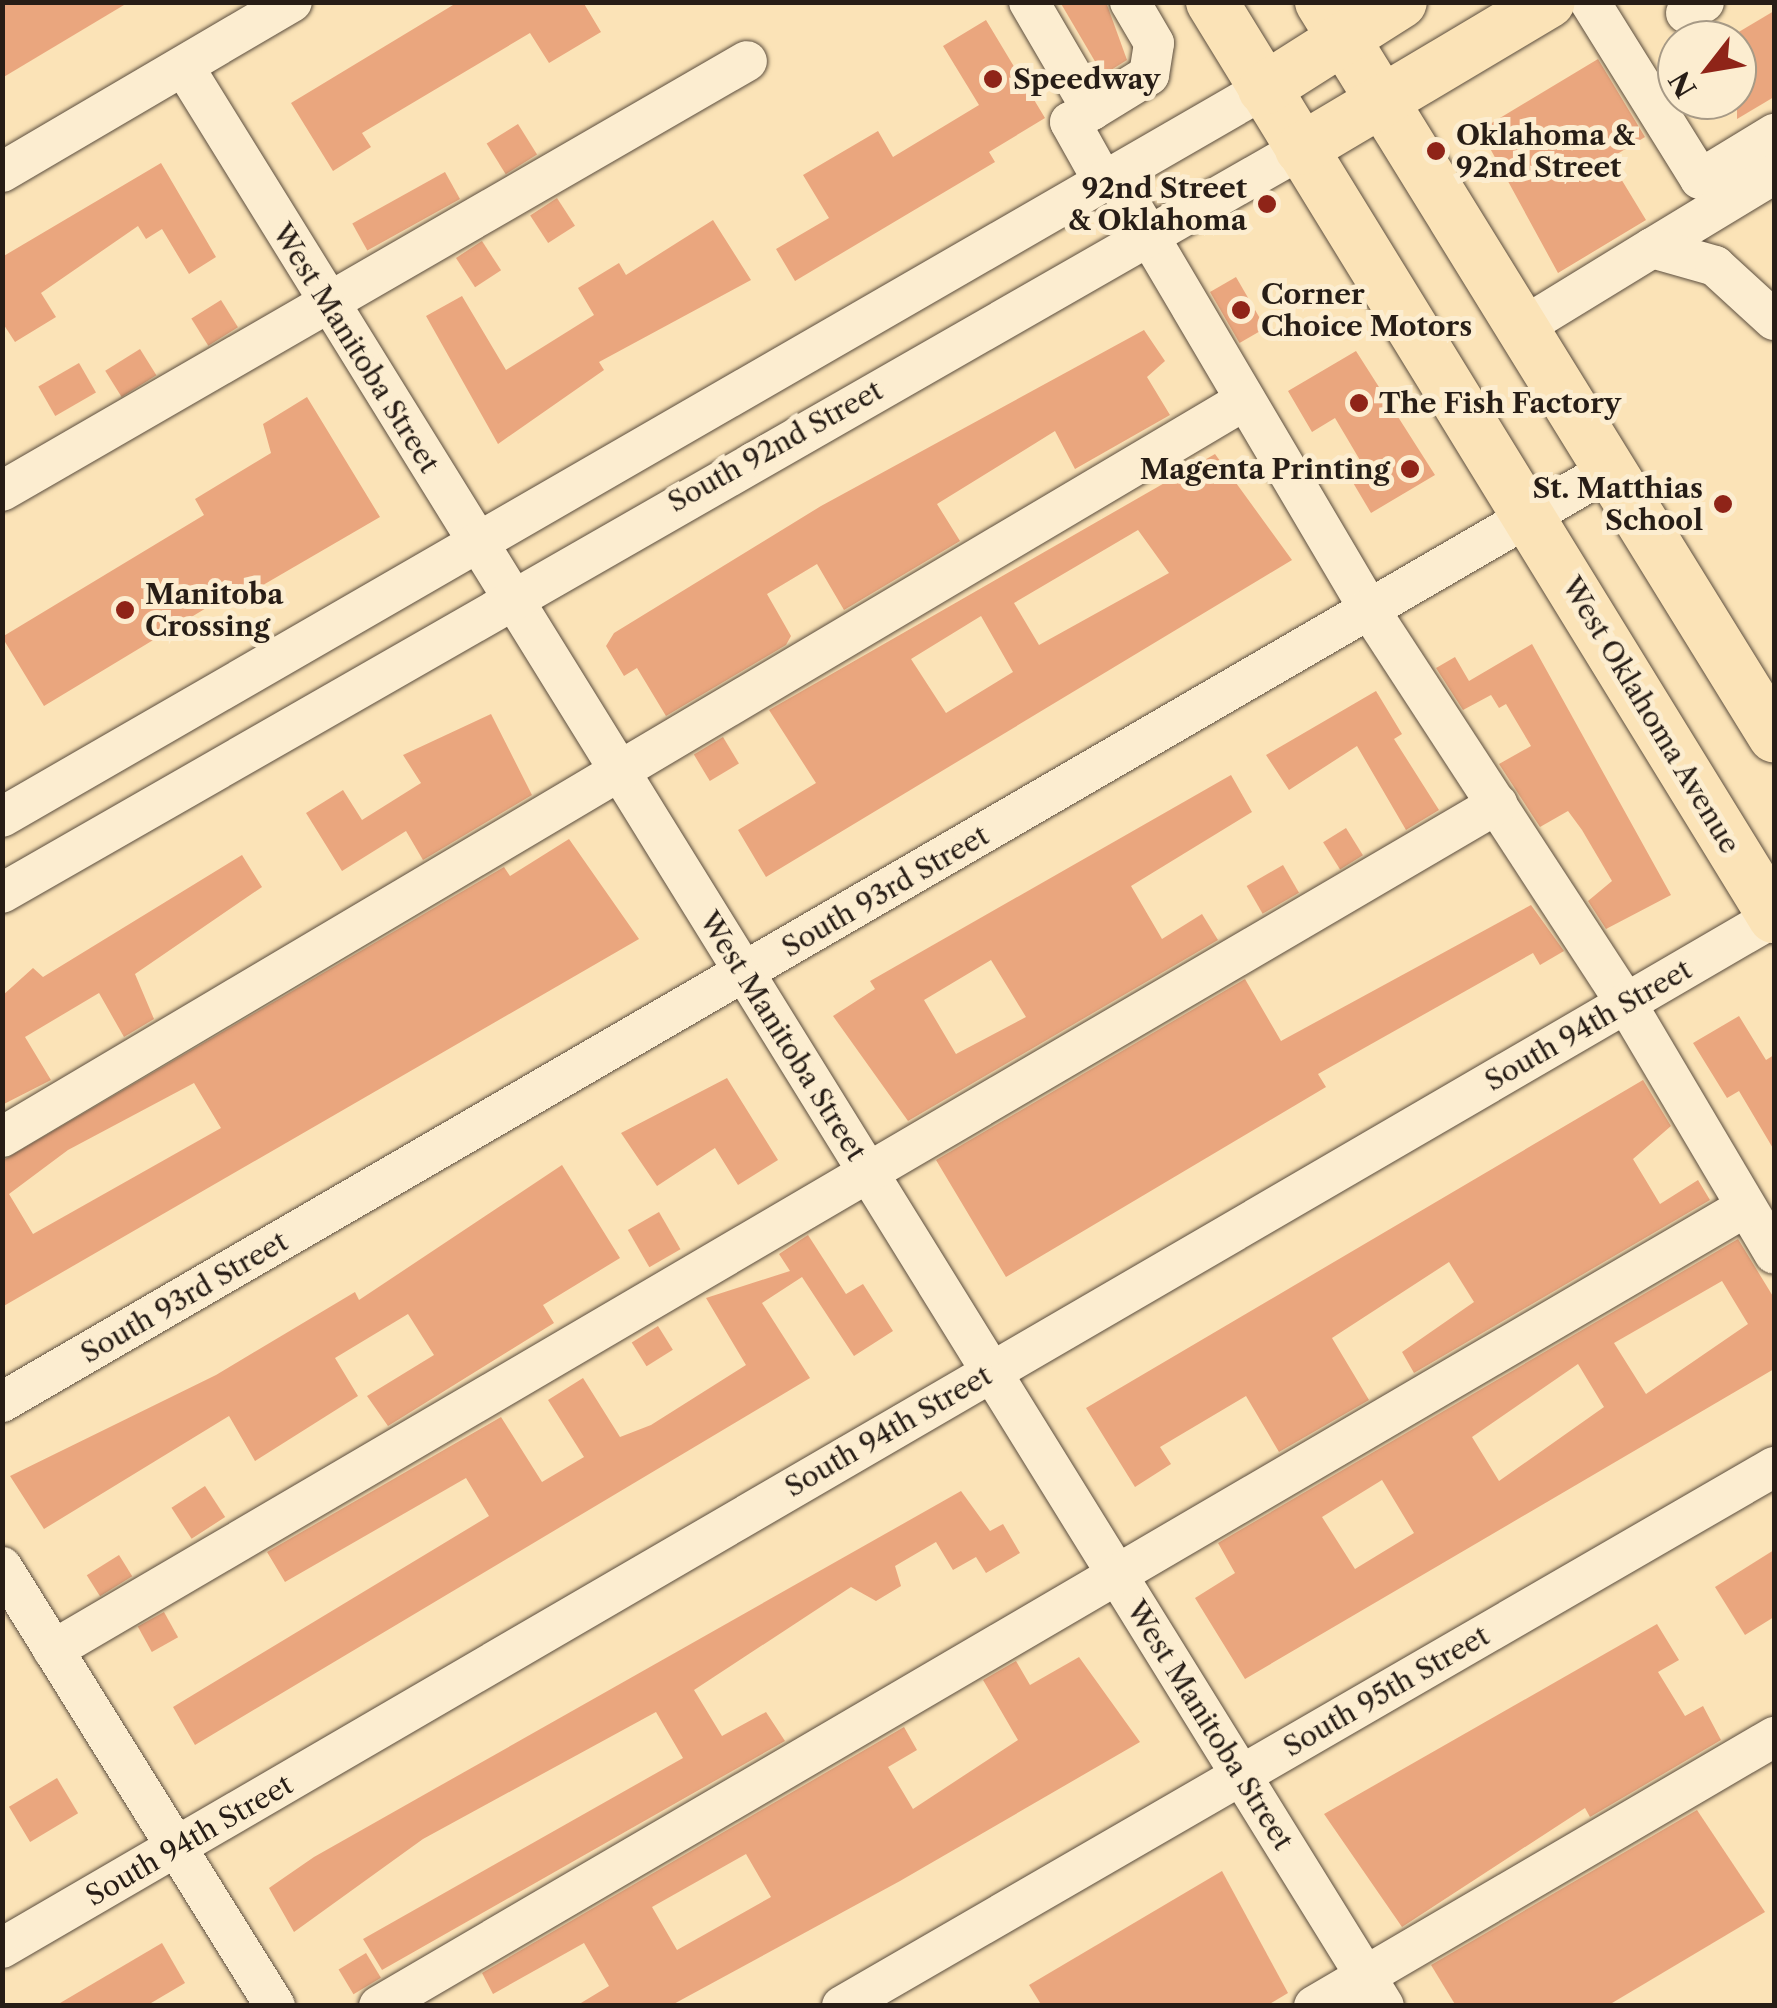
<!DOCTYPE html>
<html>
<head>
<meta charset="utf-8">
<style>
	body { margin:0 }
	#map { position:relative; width:1777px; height:2008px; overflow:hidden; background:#fbe3b7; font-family:"Libre Caslon Text",serif }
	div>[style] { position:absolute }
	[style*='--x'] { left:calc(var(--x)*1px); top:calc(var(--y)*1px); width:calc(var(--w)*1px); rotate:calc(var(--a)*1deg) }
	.building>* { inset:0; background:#eaa67e; transform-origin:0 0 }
	.roads { filter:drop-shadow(0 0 2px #5c4e3e) drop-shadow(0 0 2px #5c4e3e) }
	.minor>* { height:40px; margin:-20px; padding:0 20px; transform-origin:20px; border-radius:20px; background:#fcedd0 }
	.major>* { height:52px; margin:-26px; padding:0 26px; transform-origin:26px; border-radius:26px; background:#fbe3b7 }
	.dots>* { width:28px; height:28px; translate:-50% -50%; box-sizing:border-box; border:5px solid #fcedd0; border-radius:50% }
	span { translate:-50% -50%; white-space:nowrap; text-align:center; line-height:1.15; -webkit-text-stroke:10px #fcedd0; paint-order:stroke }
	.poi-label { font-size:28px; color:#271d16; font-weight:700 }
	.left { translate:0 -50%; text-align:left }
	.right { translate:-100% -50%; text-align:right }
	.street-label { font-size:28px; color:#271d16 }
	.frame { position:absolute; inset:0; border:5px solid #271d16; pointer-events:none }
	.north { position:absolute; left:1657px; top:20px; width:100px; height:100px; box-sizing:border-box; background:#fcedd0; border:2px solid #a79a86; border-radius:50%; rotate:239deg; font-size:28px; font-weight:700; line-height:40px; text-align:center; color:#271d16 }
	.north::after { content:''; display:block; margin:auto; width:35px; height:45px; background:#8f2418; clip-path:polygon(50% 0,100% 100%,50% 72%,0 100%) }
</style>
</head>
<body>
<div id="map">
	<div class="building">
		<i style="clip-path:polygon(2px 2px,129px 2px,2px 78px)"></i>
		<i style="clip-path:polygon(458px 2px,583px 2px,601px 32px,549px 63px,530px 33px,362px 133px,371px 147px,333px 171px,291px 103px)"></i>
		<i style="clip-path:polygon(1060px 2px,1106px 2px,1127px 60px,1103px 75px)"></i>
		<i style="clip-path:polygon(1774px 11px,1774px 97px,1737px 119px,1737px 33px)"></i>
		<i style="clip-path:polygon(986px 20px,1045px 118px,989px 152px,995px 162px,795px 281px,776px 249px,829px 218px,803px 175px,878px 131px,893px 157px,979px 105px,943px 46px)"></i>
		<i style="clip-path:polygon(1598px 59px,1645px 137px,1609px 159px,1646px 220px,1558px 273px,1480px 130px)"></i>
		<i style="left:518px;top:124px;width:36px;height:37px;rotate:58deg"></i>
		<i style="clip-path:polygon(161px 163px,216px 257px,189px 274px,162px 229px,146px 239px,138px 226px,41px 293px,56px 317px,15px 342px,2px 322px,2px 257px)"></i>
		<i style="left:445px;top:172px;width:31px;height:106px;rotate:61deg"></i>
		<i style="left:557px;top:198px;width:33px;height:32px;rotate:57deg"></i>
		<i style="clip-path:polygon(713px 220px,751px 280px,599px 362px,604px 370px,498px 444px,426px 316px,462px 296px,506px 370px,594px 315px,578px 288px,619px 263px,626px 275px)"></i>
		<i style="left:482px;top:241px;width:35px;height:31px;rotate:57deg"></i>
		<i style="left:1236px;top:277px;width:59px;height:30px;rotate:60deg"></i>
		<i style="left:221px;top:300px;width:32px;height:35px;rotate:58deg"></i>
		<i style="clip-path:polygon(1144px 330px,1165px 361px,1147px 377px,1170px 415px,1075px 469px,1055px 431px,937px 504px,960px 541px,844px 610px,817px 564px,767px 594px,791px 636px,786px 645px,666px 716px,637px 668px,624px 676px,606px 646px,614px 633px,821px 506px)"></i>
		<i style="left:140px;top:349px;width:31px;height:41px;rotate:58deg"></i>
		<i style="clip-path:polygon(1356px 351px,1435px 475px,1371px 513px,1352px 481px,1367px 472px,1335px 418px,1312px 432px,1288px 391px)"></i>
		<i style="left:79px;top:363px;width:34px;height:47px;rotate:60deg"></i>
		<i style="clip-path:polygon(307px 397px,380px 517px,251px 592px,246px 584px,44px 706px,2px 637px,204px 515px,195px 499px,271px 453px,263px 424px)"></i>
		<i style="clip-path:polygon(evenodd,1215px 454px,1292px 560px,766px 877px,738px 830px,816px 783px,769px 710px,1215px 454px,1138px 530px,1169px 573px,1039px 645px,1014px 603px,1138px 530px,1215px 454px,981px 616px,1013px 672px,946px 713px,911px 659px,981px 616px)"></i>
		<i style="clip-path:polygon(1532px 644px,1671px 895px,1606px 929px,1588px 901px,1612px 881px,1582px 830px,1568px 811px,1540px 827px,1499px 764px,1531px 746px,1506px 704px,1499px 708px,1491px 695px,1463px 710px,1436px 668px,1455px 657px,1469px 681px)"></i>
		<i style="clip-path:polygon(1376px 691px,1402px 734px,1394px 739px,1439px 810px,1406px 830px,1357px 746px,1289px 790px,1266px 755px)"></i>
		<i style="clip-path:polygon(491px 714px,532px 795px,423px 860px,406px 831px,342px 871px,306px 813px,343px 790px,362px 820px,421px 783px,403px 755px)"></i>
		<i style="left:723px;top:737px;width:31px;height:34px;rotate:59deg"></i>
		<i style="clip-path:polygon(evenodd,1231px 775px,1252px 812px,1131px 886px,1162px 939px,1202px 914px,1218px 940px,908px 1121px,833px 1016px,875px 989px,870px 981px,1231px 775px,991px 960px,1026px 1017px,956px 1054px,924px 1000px,991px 960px)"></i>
		<i style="left:1346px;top:828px;width:32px;height:27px;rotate:58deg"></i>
		<i style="clip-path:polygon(evenodd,569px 839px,639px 939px,2px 1307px,2px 1161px,504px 867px,510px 876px,569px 839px,194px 1083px,221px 1128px,33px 1234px,9px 1194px,68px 1150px,194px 1083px)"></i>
		<i style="clip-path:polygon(242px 855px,262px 887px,135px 974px,154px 1019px,124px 1037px,99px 993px,25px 1037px,51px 1080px,2px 1105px,2px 996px,33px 968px,43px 977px)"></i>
		<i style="left:1283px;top:865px;width:32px;height:42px;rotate:60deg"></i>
		<i style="clip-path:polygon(1531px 905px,1564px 951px,1540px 965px,1533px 953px,1318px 1074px,1326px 1087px,1006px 1277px,936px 1160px,1245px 979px,1281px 1041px)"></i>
		<i style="clip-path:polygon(1739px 1016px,1766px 1060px,1774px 1055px,1774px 1150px,1739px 1091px,1727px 1098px,1693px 1043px)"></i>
		<i style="clip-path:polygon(727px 1078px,778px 1160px,738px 1185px,715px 1148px,657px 1186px,621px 1133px)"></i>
		<i style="clip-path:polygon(1643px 1080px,1671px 1126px,1633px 1159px,1660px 1204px,1698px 1180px,1710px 1200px,1414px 1373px,1402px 1352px,1474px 1302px,1449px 1262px,1332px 1338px,1369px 1400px,1279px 1452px,1246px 1396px,1160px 1447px,1171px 1464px,1135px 1487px,1086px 1408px)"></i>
		<i style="clip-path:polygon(562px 1165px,620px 1258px,543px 1305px,554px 1323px,388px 1426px,367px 1396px,434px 1355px,408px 1314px,335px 1358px,358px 1396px,255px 1461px,229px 1416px,44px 1529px,10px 1476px,216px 1375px,355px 1292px,359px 1300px)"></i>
		<i style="left:659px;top:1212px;width:43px;height:36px;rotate:60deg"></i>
		<i style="clip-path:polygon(808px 1235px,846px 1294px,863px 1284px,893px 1331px,854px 1356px,802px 1277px,762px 1303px,810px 1378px,195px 1745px,173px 1707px,489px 1516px,466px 1478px,285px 1582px,267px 1552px,501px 1417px,542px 1482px,584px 1457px,548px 1400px,583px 1378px,620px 1437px,651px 1425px,746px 1365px,706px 1298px,790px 1271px,779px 1254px)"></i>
		<i style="clip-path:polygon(evenodd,1738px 1239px,1774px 1298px,1774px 1369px,1245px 1679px,1195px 1598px,1235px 1573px,1218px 1543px,1738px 1239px,1722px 1281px,1748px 1324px,1646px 1394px,1614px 1343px,1722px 1281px,1738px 1239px,1578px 1364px,1604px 1407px,1499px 1481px,1472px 1437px,1578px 1364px,1738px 1239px,1382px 1480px,1414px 1533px,1355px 1569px,1322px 1517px,1382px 1480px)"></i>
		<i style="left:658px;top:1326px;width:28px;height:31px;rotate:58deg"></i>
		<i style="left:205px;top:1486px;width:37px;height:40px;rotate:57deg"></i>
		<i style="clip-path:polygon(961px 1491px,990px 1531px,1003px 1524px,1020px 1553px,986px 1573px,976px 1557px,953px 1570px,936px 1542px,895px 1566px,901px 1586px,876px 1601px,851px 1587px,694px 1690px,722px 1736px,766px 1712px,785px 1741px,382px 1970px,363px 1939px,683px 1758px,656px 1712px,423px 1839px,294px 1932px,269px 1888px,314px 1857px)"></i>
		<i style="clip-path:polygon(1774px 1550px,1774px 1617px,1745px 1635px,1715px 1587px)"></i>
		<i style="left:119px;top:1555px;width:25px;height:38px;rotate:58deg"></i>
		<i style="left:164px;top:1612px;width:29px;height:30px;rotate:61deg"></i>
		<i style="clip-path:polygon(1657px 1624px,1679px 1660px,1658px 1672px,1685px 1716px,1703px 1706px,1721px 1740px,1590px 1817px,1585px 1808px,1402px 1927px,1324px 1814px)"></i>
		<i style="clip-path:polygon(evenodd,1079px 1657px,1140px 1742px,900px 1881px,670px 2006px,576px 2006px,609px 1986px,584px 1943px,493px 1994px,482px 1973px,904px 1727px,917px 1750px,888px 1767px,913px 1809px,1018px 1740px,983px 1680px,1016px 1661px,1030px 1685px,1079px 1657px,746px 1854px,771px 1897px,677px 1950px,652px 1907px,746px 1854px)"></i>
		<i style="left:57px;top:1778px;width:41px;height:56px;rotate:59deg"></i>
		<i style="clip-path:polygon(1697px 1810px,1765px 1912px,1607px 2006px,1456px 2006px,1431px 1965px)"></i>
		<i style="clip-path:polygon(1222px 1871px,1288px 1993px,1266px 2006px,1042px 2006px,1029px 1985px)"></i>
		<i style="clip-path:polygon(162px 1943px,185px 1983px,146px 2006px,55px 2006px)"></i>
		<i style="left:366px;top:1953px;width:29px;height:32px;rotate:59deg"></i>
	</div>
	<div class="roads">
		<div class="minor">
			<i style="--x:1029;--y:2;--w:125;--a:59.7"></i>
			<i style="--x:1092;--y:110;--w:67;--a:-31.6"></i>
			<i style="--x:1149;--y:75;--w:32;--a:-81"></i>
			<i style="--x:1154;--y:43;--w:48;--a:-120.3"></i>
			<i style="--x:1590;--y:2;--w:208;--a:58.1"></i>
			<i style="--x:1700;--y:179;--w:87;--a:-31.3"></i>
			<i style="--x:1686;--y:13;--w:21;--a:-31"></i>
			<i style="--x:184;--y:67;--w:2280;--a:58.25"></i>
			<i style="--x:1092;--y:110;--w:25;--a:151"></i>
			<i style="--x:1070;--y:122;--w:68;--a:60.8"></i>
			<i style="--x:2;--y:172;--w:336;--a:-30.4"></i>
			<i style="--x:1113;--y:175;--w:504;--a:59.47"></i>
			<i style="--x:1369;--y:609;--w:470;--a:56.9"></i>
			<i style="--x:1626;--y:1003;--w:291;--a:59.4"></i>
			<i style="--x:1652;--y:248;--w:143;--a:-31.2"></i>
			<i style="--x:1523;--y:327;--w:151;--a:-31.5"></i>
			<i style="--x:1652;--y:248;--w:66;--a:15.9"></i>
			<i style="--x:1715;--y:266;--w:80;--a:42.5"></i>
			<i style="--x:2;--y:491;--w:860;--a:-29.99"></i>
			<i style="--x:2;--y:817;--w:1457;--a:-29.98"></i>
			<i style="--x:2;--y:893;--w:1497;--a:-29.8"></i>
			<i style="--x:2;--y:1137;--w:1445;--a:-30.66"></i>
			<i style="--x:2;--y:1402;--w:1860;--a:-30.11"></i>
			<i style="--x:2;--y:1567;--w:517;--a:58.12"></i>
			<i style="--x:53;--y:1650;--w:1674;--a:-30.36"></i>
			<i style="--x:2;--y:1948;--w:2050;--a:-30.19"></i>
			<i style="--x:379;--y:2006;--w:1583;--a:-30.31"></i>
			<i style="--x:842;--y:2006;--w:1077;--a:-30.04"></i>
			<i style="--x:1314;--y:2006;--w:533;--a:-30.32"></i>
		</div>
		<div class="major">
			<i style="--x:1212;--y:2;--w:1074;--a:58.44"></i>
			<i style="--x:1321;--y:2;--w:863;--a:58.32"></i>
			<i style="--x:1264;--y:89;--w:162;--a:-32.4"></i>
			<i style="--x:1301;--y:149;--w:288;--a:-30.7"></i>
		</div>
	</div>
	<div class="dots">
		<i style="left:993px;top:79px;background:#8f2418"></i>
		<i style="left:1436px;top:151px;background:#8f2418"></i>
		<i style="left:1267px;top:204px;background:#8f2418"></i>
		<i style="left:1241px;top:310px;background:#8f2418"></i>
		<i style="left:1359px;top:403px;background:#8f2418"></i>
		<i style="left:1410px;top:469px;background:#8f2418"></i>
		<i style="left:1723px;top:504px;background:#8f2418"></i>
		<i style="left:125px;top:610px;background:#8f2418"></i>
	</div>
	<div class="poi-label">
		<span class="left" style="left:1013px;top:79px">Speedway</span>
		<span class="left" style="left:1456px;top:151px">Oklahoma &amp;<br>92nd Street</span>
		<span class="right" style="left:1247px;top:204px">92nd Street<br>&amp; Oklahoma</span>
		<span class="left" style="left:1261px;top:310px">Corner<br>Choice Motors</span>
		<span class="left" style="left:1379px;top:403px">The Fish Factory</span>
		<span class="right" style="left:1390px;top:469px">Magenta Printing</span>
		<span class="right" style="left:1703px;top:504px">St. Matthias<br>School</span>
		<span class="left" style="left:145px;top:610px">Manitoba<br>Crossing</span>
	</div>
	<div class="street-label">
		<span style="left:356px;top:348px;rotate:58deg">West Manitoba Street</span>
		<span style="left:775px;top:446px;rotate:-29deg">South 92nd Street</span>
		<span style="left:1651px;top:715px;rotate:59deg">West Oklahoma Avenue</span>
		<span style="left:885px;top:891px;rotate:-30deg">South 93rd Street</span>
		<span style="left:1588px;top:1025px;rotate:-30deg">South 94th Street</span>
		<span style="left:783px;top:1036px;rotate:58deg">West Manitoba Street</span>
		<span style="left:184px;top:1297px;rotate:-30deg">South 93rd Street</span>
		<span style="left:888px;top:1431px;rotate:-30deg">South 94th Street</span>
		<span style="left:1386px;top:1691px;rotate:-30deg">South 95th Street</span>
		<span style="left:1210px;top:1725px;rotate:58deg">West Manitoba Street</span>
		<span style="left:189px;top:1840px;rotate:-30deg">South 94th Street</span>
	</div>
	<div class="frame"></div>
	<div class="north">N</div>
</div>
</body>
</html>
